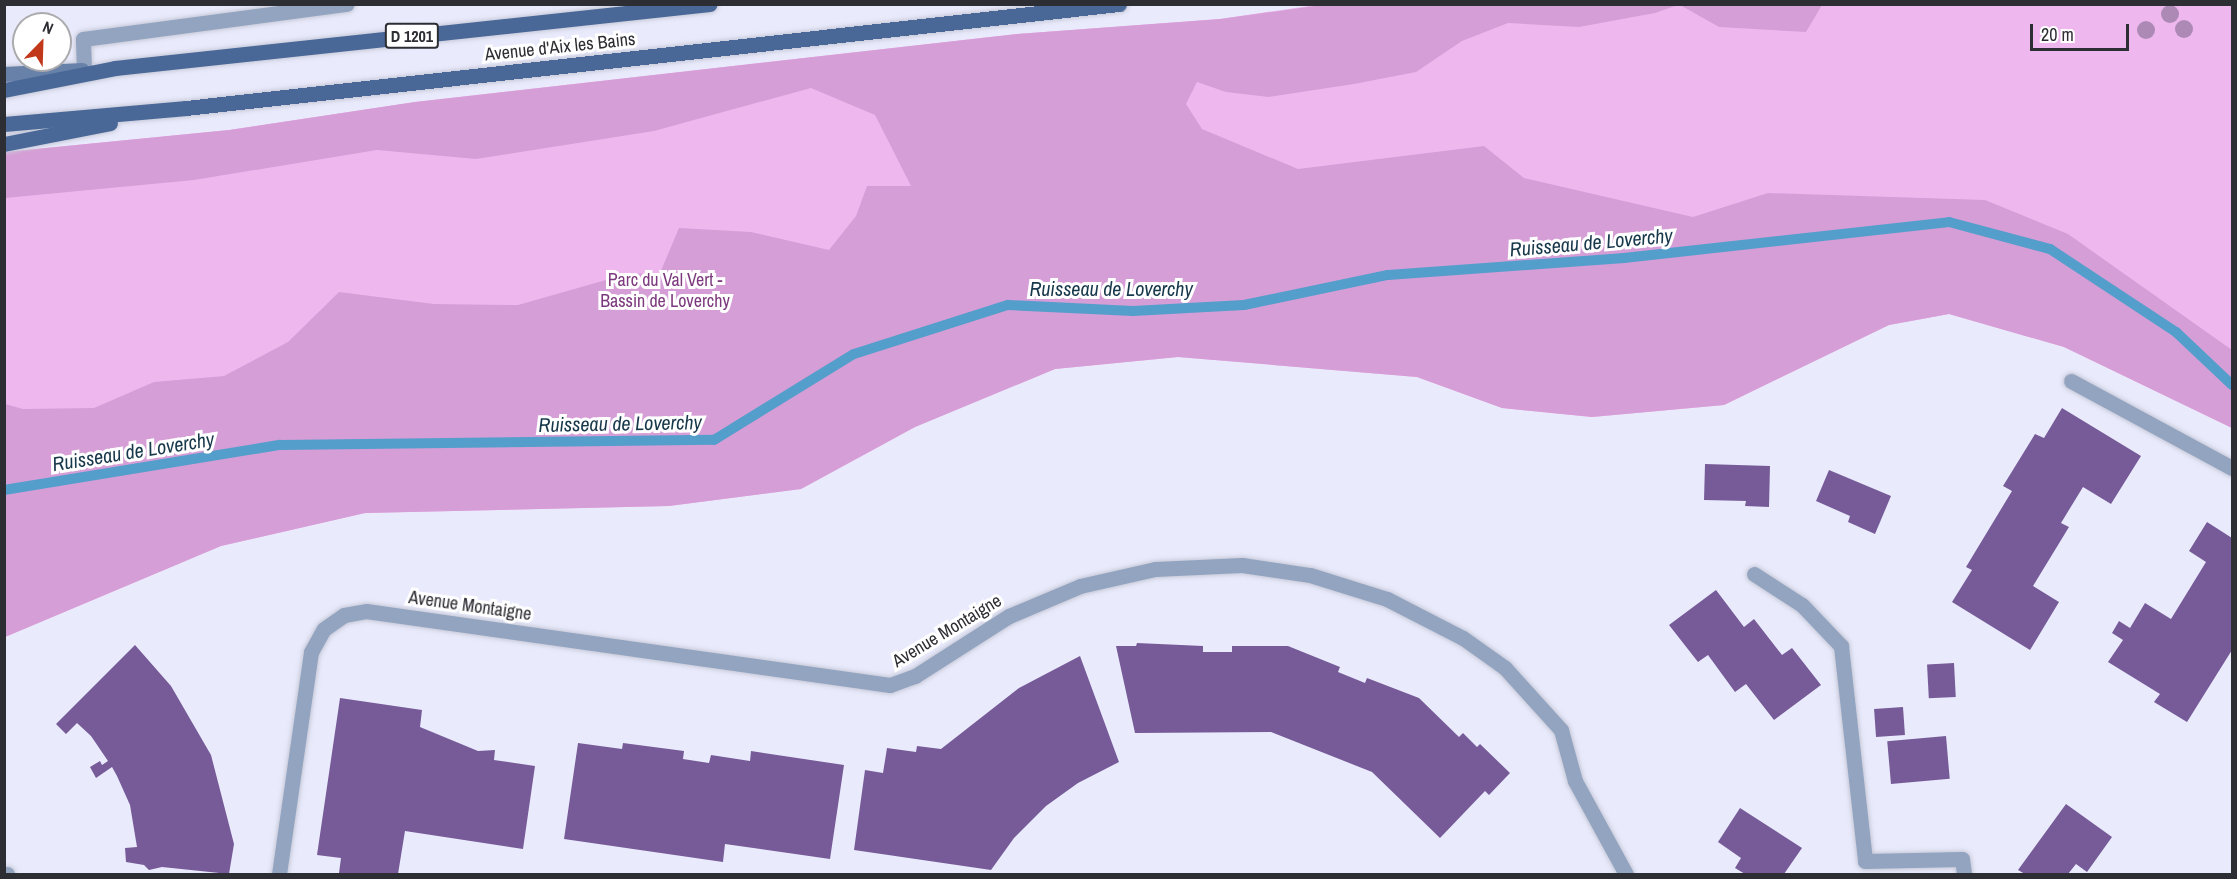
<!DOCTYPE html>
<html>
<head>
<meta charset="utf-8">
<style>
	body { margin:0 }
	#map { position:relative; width:2237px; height:879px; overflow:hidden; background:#e9ebfc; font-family:"Archivo Narrow",sans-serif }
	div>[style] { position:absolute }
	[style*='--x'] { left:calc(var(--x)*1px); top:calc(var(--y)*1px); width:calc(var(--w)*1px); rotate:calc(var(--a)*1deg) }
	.green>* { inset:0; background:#eeb8ee }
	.forest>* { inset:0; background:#d69ed6 }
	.stream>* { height:10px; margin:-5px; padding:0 5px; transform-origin:5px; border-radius:5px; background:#549ecb }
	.building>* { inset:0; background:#775b99; transform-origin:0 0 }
	.roads { filter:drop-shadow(0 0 2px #c7c9d8) drop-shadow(0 0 2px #c7c9d8) }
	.lane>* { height:15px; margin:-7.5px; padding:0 7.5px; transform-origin:7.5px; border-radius:7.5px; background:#93a4c0 }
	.street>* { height:15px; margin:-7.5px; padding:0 7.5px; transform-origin:7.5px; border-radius:7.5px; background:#93a4c0 }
	.secondary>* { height:15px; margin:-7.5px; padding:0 7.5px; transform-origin:7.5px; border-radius:7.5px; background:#6881a9 }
	.primary>* { height:15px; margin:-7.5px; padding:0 7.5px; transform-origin:7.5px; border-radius:7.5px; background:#496898 }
	.trees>* { width:18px; height:18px; margin:-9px; border-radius:50%; background:#ad89b6 }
	span { translate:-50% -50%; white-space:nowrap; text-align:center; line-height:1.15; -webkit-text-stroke:6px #fff; paint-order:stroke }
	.shield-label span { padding:2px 4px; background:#fff; border:2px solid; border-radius:4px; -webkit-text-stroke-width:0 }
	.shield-label { font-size:16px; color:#2d2d34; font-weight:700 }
	.street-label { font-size:18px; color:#2d2d34 }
	.park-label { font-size:18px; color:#7c397d }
	.water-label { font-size:20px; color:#17384b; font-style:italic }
	.frame { position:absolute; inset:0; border:6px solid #2d2d34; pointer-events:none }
	.north { position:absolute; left:12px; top:12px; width:60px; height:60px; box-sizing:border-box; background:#fff; border:2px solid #ababae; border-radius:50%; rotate:23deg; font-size:16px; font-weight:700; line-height:24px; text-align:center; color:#2d2d34 }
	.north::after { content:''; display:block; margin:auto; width:21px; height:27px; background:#c2381a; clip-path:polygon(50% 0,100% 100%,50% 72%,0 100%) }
	.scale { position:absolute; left:2030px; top:24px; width:99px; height:27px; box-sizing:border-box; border:3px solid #2d2d34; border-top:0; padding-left:8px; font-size:18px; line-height:21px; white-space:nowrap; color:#2d2d34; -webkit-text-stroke:4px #fff; paint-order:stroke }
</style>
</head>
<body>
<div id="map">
	<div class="green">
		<i style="clip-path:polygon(1322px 4px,2232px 5px,2232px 428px,2064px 347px,1949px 314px,1889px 325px,1724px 405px,1592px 417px,1502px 408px,1417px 377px,1178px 357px,1055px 369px,915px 427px,801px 489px,669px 506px,365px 513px,221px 546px,5px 637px,5px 152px,229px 130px,415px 102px,1017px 34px,1220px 19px)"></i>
	</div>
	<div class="forest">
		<i style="clip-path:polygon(1322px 5px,1678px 5px,1655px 13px,1579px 27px,1508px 23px,1462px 41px,1416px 72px,1354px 84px,1269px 97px,1226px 92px,1197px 82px,1186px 104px,1202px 129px,1298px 169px,1484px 146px,1524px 178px,1693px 217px,1768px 193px,1985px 200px,2068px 234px,2232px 350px,2232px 428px,2064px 347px,1949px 314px,1889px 325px,1724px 405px,1592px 417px,1502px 408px,1417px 377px,1178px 357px,1055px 369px,915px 427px,801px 489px,669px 506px,365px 513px,221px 546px,5px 637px,5px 404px,23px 409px,94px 408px,154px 382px,224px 376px,288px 342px,339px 292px,434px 304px,518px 305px,627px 274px,660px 273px,679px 228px,751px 232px,829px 250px,856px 216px,867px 186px,911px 186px,875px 115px,811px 88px,654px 131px,476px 159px,377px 150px,194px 180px,5px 198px,5px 152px,229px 130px,415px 102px,1017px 34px,1220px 19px)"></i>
		<i style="clip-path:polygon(1680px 5px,1822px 4px,1822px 5px,1806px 32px,1719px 27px)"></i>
	</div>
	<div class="stream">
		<i style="--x:4;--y:490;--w:280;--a:-9.3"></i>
		<i style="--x:280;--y:445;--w:434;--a:-0.7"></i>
		<i style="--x:714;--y:440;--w:164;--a:-31.6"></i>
		<i style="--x:854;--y:354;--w:162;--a:-17.7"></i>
		<i style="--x:1008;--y:305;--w:125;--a:2.7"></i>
		<i style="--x:1133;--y:311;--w:111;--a:-3.1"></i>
		<i style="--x:1244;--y:305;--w:147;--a:-11.8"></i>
		<i style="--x:1388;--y:275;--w:237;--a:-4.1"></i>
		<i style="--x:1624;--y:258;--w:327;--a:-6.3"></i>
		<i style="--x:1949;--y:222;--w:105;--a:15"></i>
		<i style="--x:2050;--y:249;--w:151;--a:33.4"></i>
		<i style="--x:2176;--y:332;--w:77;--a:43.4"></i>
	</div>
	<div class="building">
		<i style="clip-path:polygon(2062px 408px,2141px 456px,2111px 504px,2083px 487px,2061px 523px,2069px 527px,2033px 586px,2059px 602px,2030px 650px,1952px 602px,1972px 570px,1966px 567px,2012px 491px,2003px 486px,2035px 434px,2044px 438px)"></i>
		<i style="clip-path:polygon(1705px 464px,1770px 466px,1769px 507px,1745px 506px,1746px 501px,1704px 500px)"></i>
		<i style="clip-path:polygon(1829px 470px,1891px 496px,1875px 534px,1848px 522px,1850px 516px,1816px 501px)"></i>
		<i style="clip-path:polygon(2207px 522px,2232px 538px,2232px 650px,2187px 722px,2154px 702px,2160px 694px,2108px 662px,2123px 640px,2112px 633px,2119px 621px,2130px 628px,2145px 603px,2171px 619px,2206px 562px,2189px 551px)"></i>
		<i style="clip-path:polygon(1716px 590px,1744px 627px,1754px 619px,1782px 655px,1792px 648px,1821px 685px,1774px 720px,1746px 684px,1735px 692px,1708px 655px,1698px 662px,1669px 625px)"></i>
		<i style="clip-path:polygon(1137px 643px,1203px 646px,1203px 652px,1232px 652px,1232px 646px,1288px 646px,1340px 667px,1338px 672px,1365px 683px,1367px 678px,1419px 698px,1459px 737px,1463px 733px,1477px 747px,1480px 744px,1510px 773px,1489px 795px,1485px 791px,1440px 838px,1372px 772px,1271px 732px,1135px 733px,1116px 646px,1136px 646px)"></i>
		<i style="clip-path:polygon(135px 645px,171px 686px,211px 755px,234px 844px,229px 874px,162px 867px,149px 870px,144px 865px,126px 862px,125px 848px,137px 847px,130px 805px,117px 776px,112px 767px,96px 778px,90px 767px,100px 761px,102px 765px,108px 761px,91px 736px,77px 723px,66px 734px,56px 724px)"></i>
		<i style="clip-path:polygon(1080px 656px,1119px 762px,1078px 783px,1046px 806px,1014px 838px,991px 870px,854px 850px,865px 770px,883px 773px,887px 748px,916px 752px,917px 746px,941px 749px,1019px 688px)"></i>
		<i style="left:1954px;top:663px;width:34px;height:27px;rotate:87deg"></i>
		<i style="clip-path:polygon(340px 698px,422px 710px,420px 727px,478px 751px,495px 750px,494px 760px,535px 766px,523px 849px,405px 831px,398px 874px,339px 873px,341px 858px,317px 855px)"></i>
		<i style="left:1903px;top:707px;width:28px;height:29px;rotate:86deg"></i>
		<i style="left:1946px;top:736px;width:43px;height:59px;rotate:85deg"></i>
		<i style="clip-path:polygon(578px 743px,622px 749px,623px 743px,684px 751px,683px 759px,709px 763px,711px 755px,750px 761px,751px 751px,844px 765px,830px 859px,725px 844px,723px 862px,564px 839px)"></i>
		<i style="clip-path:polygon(2066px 804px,2112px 837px,2087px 872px,2076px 864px,2068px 874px,2025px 874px,2018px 870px)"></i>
		<i style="clip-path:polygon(1740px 808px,1802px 848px,1784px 874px,1745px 874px,1735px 868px,1741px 858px,1718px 842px)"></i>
	</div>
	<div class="roads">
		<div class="lane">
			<i style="--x:84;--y:70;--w:31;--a:-92"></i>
			<i style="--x:83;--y:39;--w:266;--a:-7.6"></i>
		</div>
		<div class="street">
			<i style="--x:2071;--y:381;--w:183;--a:28.4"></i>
			<i style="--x:1754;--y:574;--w:57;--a:32.9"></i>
			<i style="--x:1802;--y:605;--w:57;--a:46.4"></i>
			<i style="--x:1841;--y:646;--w:216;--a:83.6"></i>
			<i style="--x:1865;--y:861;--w:97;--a:-1.2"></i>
			<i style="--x:1962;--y:859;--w:15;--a:82"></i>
			<i style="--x:4;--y:874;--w:3;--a:0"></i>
			<i style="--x:279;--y:874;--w:224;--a:-81.8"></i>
			<i style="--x:311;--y:652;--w:26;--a:-61"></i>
			<i style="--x:324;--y:629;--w:24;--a:-35"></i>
			<i style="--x:344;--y:615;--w:22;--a:-10"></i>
			<i style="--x:366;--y:611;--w:529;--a:8.04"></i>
			<i style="--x:890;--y:685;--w:27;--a:-20"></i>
			<i style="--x:915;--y:676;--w:112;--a:-32.6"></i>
			<i style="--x:1009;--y:616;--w:77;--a:-22.9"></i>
			<i style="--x:1080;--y:586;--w:77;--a:-12.8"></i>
			<i style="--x:1155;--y:569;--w:87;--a:-2.6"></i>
			<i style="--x:1242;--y:565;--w:69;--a:8.4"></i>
			<i style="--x:1310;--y:575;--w:81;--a:17.3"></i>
			<i style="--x:1387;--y:599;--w:85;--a:27.2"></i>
			<i style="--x:1463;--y:638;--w:52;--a:35.5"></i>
			<i style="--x:1505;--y:668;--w:84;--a:47.9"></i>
			<i style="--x:1561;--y:730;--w:53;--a:74.6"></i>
			<i style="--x:1575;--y:781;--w:106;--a:61.3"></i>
		</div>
		<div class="secondary">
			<i style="--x:4;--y:74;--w:78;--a:-2.9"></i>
		</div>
		<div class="primary">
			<i style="--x:4;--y:90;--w:113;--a:-11.2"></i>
			<i style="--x:115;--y:68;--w:598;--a:-6.14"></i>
			<i style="--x:4;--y:124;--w:183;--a:-5"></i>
			<i style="--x:186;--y:108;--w:939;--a:-6.36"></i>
			<i style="--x:4;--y:144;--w:108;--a:-11.2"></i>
		</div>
	</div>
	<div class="trees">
		<i style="left:2170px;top:14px"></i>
		<i style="left:2184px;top:29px"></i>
		<i style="left:2146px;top:30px"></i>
	</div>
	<div class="shield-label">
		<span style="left:412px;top:36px">D 1201</span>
	</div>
	<div class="street-label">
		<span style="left:560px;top:47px;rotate:-6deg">Avenue d'Aix les Bains</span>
		<span style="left:470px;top:606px;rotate:8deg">Avenue Montaigne</span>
		<span style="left:947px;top:631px;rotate:-31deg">Avenue Montaigne</span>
	</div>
	<div class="park-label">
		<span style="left:665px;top:291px">Parc du Val Vert -<br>Bassin de Loverchy</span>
	</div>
	<div class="water-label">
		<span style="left:1591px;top:242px;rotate:-5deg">Ruisseau de Loverchy</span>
		<span style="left:1111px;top:288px">Ruisseau de Loverchy</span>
		<span style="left:620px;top:423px;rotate:-1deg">Ruisseau de Loverchy</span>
		<span style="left:133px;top:451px;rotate:-9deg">Ruisseau de Loverchy</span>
	</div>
	<div class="frame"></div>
	<div class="north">N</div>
	<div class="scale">20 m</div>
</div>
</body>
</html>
